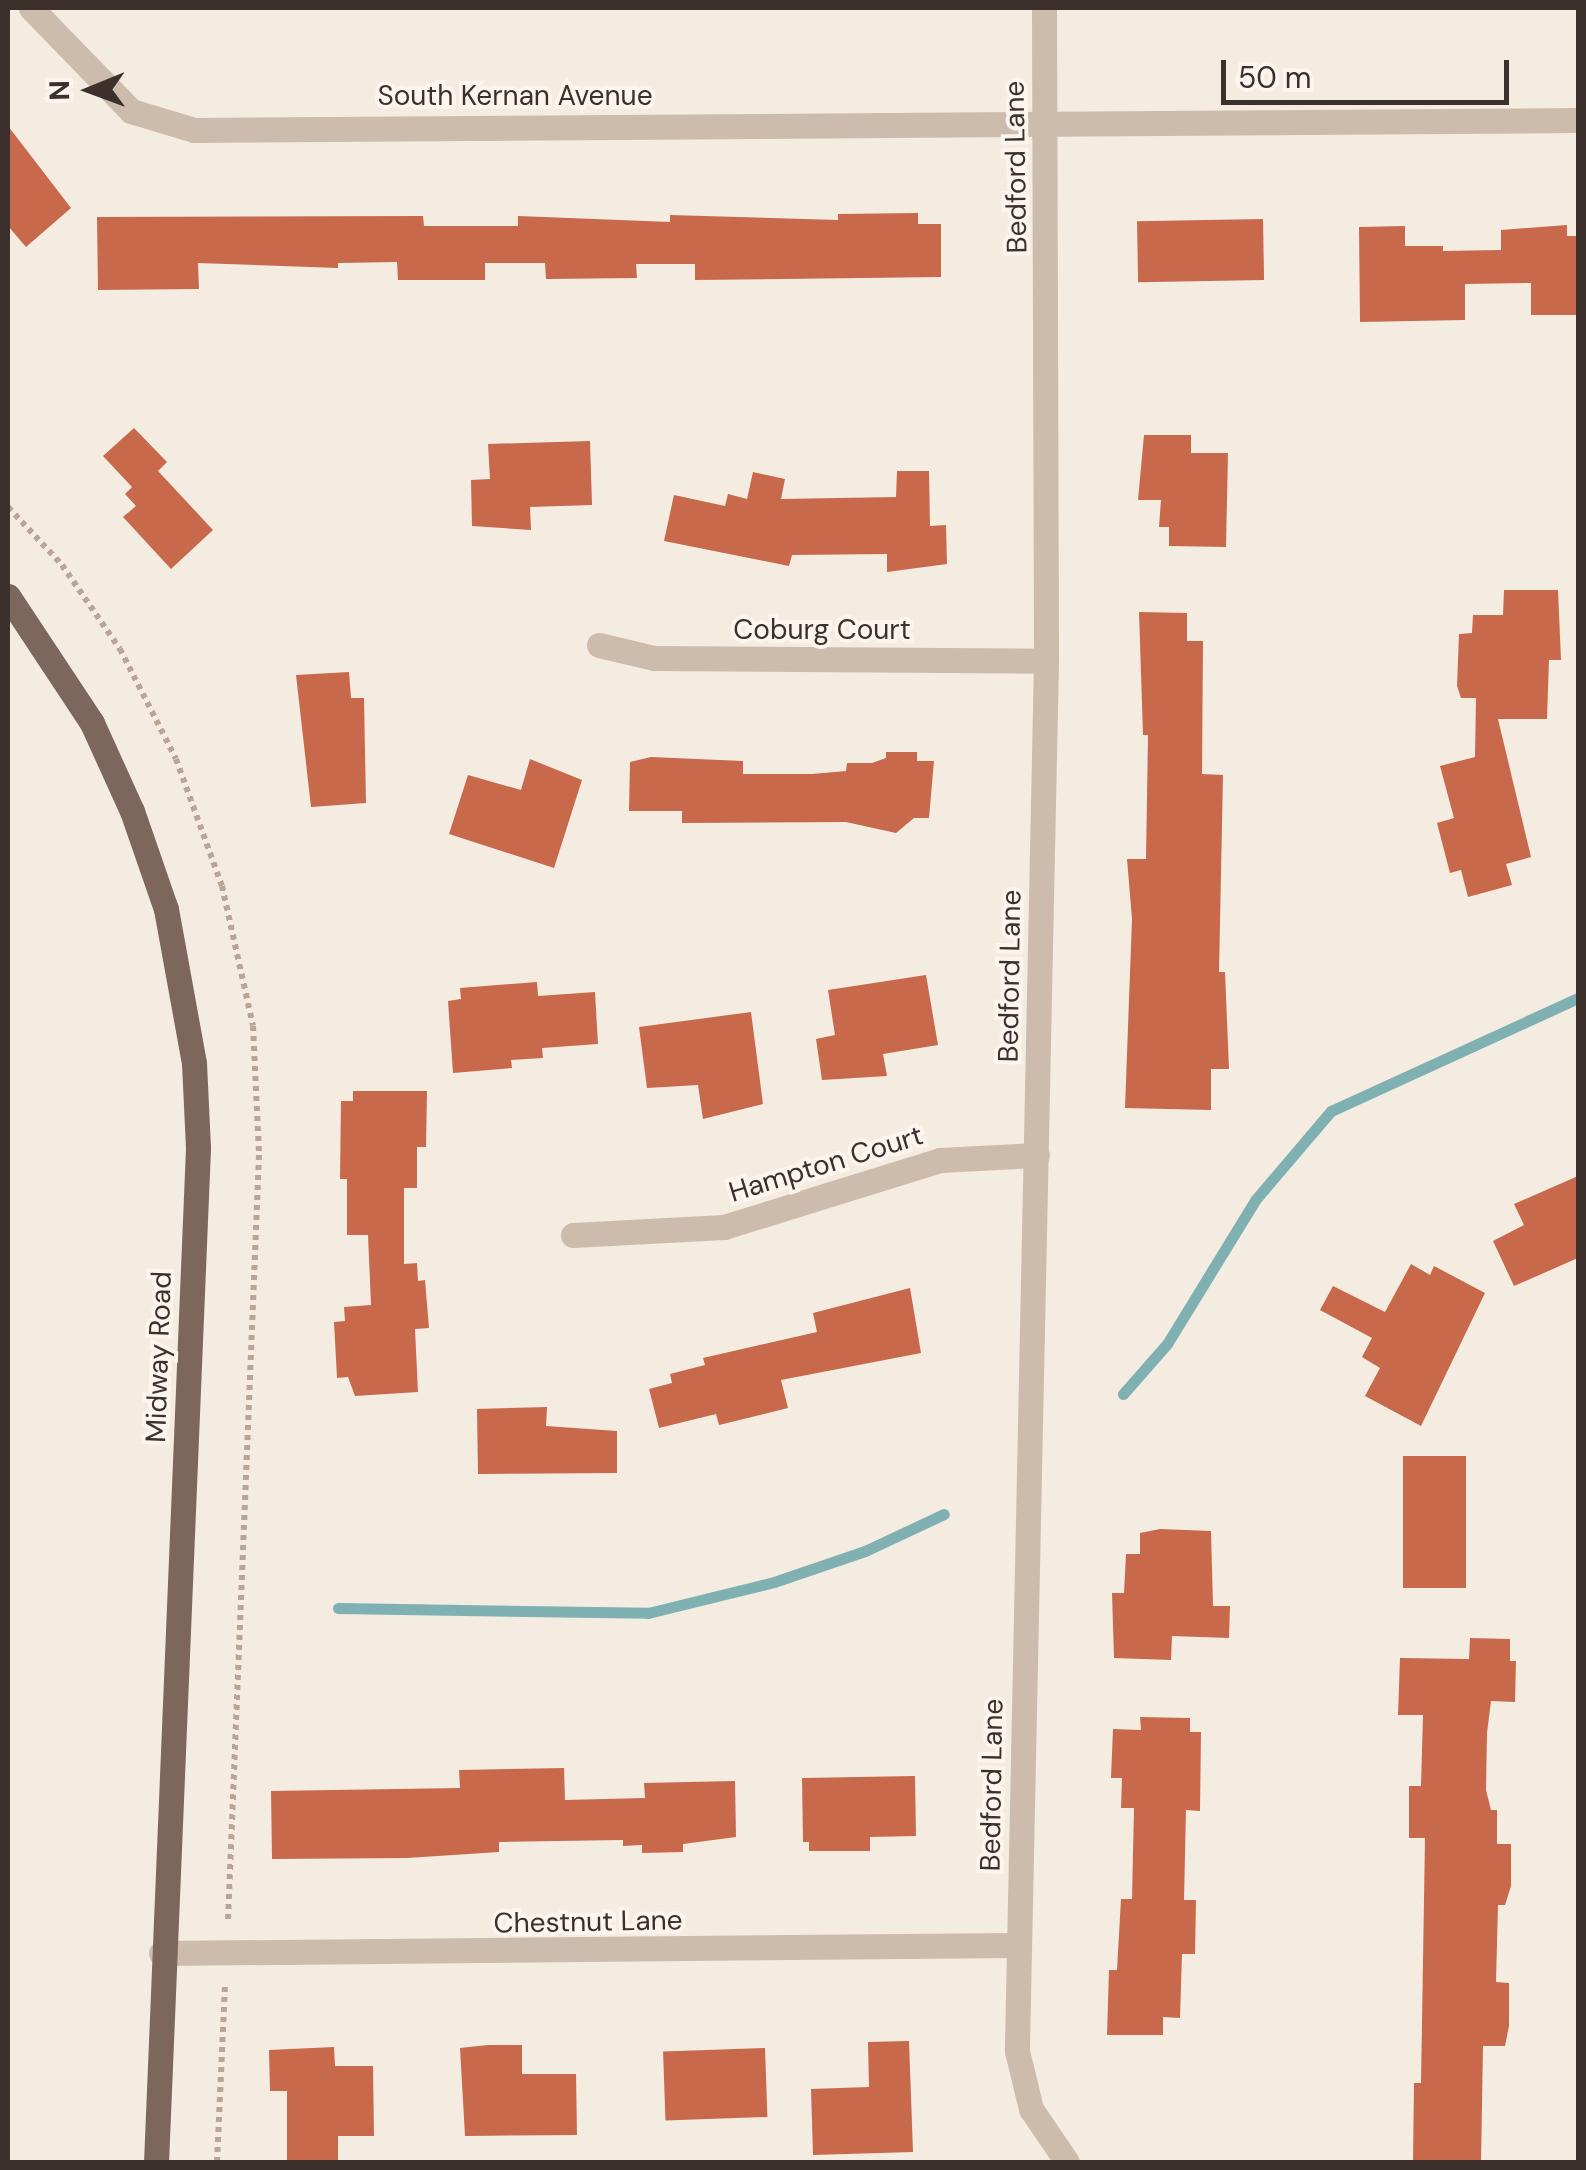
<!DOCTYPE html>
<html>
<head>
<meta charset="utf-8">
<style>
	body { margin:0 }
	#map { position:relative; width:1586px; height:2170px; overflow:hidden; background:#f4ebe1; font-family:"DM Sans",sans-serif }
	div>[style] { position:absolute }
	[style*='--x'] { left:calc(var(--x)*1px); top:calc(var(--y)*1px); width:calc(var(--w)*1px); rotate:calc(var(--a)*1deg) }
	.stream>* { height:11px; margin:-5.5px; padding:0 5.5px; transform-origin:5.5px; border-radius:5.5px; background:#7fb0b2 }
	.building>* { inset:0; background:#c8694b; transform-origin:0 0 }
	.path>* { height:6px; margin-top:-3px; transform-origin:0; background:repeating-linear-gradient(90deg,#b9a596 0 5px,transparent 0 10px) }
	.minor>* { height:25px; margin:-12.5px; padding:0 12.5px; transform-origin:12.5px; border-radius:12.5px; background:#cdbbac }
	.major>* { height:25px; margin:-12.5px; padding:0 12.5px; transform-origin:12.5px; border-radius:12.5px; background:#7d675c }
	span { translate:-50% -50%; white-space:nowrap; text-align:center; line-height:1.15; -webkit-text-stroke:8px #fbf5ee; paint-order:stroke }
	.street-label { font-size:28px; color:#3b302b }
	.frame { position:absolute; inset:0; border:10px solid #3b302b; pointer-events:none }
	.north { position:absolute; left:40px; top:40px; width:100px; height:100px; -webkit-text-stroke:8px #fbf5ee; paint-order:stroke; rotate:269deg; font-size:28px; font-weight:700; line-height:40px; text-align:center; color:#3b302b }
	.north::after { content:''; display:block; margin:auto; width:35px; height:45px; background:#3b302b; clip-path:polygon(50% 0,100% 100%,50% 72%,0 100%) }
	.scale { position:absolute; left:1221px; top:60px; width:288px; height:45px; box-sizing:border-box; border:5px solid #3b302b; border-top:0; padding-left:12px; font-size:30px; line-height:35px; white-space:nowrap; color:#3b302b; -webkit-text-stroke:8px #fbf5ee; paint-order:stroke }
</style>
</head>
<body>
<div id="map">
	<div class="stream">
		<i style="--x:1123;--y:1394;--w:67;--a:-48.7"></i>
		<i style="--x:1167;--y:1344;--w:170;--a:-58.5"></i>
		<i style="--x:1256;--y:1199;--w:116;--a:-49.6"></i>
		<i style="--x:1331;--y:1111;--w:272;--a:-24.6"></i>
		<i style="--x:338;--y:1608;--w:310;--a:0.9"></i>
		<i style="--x:648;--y:1613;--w:130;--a:-13.8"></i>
		<i style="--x:774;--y:1582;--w:96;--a:-18.8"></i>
		<i style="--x:865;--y:1551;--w:87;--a:-25.1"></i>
	</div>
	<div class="building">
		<i style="clip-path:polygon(8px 126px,71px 208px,26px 247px,8px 226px)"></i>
		<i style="clip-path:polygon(918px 213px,918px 224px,941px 224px,941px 277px,695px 280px,695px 264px,636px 264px,637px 278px,546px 279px,545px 263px,485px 263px,485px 280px,398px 280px,397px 262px,338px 263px,338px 268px,198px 263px,199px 289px,98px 290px,97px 217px,423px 216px,424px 226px,518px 226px,518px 216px,670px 222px,670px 215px,838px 220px,838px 214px)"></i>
		<i style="left:1263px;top:219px;width:61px;height:126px;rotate:89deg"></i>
		<i style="clip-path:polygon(1567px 225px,1567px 236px,1578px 236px,1578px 315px,1531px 315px,1531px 283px,1465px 284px,1465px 320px,1360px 322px,1359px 227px,1405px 226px,1405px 246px,1443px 246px,1443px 251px,1501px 250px,1501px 230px)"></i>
		<i style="clip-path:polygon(134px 428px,167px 462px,158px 471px,213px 530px,171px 569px,123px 517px,136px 506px,125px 494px,132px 487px,103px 456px)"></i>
		<i style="clip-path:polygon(1144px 435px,1191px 435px,1191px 453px,1228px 453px,1226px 547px,1169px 546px,1169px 527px,1159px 527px,1161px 500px,1138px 500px)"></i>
		<i style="clip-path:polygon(590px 441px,592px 505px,530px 507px,531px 530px,472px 526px,471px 480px,490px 479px,488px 444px)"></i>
		<i style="clip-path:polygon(897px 471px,929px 471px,930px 526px,946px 525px,947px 564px,887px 572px,887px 554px,792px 555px,789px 566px,664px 541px,674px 495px,725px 506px,728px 494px,747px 499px,753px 472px,785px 479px,781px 499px,896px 497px)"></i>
		<i style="clip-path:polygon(1504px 590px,1558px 590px,1561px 660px,1549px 660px,1547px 719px,1498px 719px,1531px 857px,1506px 864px,1512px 885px,1468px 897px,1461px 870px,1450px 873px,1437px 823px,1454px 818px,1440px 766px,1475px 757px,1476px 698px,1461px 698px,1457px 686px,1459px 634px,1472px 633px,1473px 615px,1503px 615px)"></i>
		<i style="clip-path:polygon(1139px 612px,1187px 613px,1187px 641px,1203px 641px,1202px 774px,1223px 775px,1219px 972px,1225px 972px,1229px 1069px,1211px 1069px,1211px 1110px,1125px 1108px,1132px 919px,1127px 859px,1146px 859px,1148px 735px,1143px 735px)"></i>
		<i style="clip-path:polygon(349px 672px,351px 698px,364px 698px,366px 803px,311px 807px,296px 675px)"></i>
		<i style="clip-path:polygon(886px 752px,917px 752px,917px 761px,934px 761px,929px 818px,914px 818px,896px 833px,846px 822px,682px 823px,682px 811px,629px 811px,630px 762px,651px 757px,743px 761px,743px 774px,812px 774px,846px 771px,847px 763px,872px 763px,886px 758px)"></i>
		<i style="clip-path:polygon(530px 759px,582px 780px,554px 868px,449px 834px,468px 775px,521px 790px)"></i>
		<i style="clip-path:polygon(926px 975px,938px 1045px,883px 1054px,887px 1076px,822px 1080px,816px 1039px,835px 1035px,828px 990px)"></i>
		<i style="clip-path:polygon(537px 982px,538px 996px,595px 992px,598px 1044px,542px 1048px,543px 1058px,511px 1060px,512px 1068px,453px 1073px,448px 1001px,461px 999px,460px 988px)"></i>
		<i style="clip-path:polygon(751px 1012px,763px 1104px,703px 1119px,698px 1085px,647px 1088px,639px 1027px)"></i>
		<i style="clip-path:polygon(353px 1091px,427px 1091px,426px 1147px,417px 1147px,417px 1188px,404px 1188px,404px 1264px,417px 1263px,418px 1281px,425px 1280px,429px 1328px,415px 1329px,418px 1392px,355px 1396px,348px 1377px,337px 1378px,334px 1322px,345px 1321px,344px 1307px,371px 1305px,368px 1235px,347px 1235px,347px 1179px,340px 1179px,341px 1101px,353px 1101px)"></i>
		<i style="clip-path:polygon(1578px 1176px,1578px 1258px,1514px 1286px,1493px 1241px,1524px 1225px,1514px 1204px)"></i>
		<i style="clip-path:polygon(1411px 1264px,1430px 1275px,1434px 1266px,1485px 1293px,1421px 1426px,1365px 1396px,1380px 1368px,1362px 1357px,1372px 1338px,1320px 1310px,1333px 1286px,1385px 1312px)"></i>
		<i style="clip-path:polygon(910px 1288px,921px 1353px,781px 1380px,788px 1408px,719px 1425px,716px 1414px,659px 1428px,649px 1389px,672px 1383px,670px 1374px,705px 1365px,703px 1358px,817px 1332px,813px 1313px)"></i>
		<i style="clip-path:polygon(547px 1407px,546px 1426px,617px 1431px,617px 1473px,478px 1474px,477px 1409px)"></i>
		<i style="left:1403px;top:1456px;width:63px;height:132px"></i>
		<i style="clip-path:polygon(1160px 1529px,1211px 1531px,1213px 1606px,1230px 1606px,1229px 1638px,1172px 1636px,1171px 1660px,1114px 1658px,1112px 1593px,1124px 1593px,1126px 1554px,1140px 1554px,1140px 1533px)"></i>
		<i style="clip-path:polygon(1470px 1638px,1510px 1639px,1510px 1661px,1516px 1661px,1515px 1702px,1491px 1701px,1487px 1733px,1486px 1790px,1491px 1810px,1497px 1810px,1497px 1844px,1511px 1844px,1511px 1886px,1505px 1905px,1498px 1905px,1496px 1982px,1509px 1983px,1509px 2026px,1505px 2046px,1483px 2046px,1481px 2162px,1413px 2162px,1414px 2083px,1421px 2083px,1425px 1838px,1409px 1838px,1409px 1786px,1421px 1786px,1423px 1715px,1398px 1715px,1400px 1658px,1469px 1659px)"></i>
		<i style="clip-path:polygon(1140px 1717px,1190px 1718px,1190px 1732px,1201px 1732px,1200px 1811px,1186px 1810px,1184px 1900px,1196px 1900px,1195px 1954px,1182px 1954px,1180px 2018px,1163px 2017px,1163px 2035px,1107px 2035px,1109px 1970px,1117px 1970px,1121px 1899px,1132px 1899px,1134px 1808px,1121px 1808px,1122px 1778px,1111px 1778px,1113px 1729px,1141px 1730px)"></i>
		<i style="clip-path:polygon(564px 1768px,565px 1800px,645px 1798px,644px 1783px,735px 1781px,736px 1837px,683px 1844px,683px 1852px,642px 1853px,642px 1845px,623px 1846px,623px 1840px,499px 1842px,499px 1852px,407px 1858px,272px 1859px,271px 1791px,460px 1788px,459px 1770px)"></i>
		<i style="clip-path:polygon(915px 1776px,916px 1836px,870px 1837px,870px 1851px,809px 1851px,809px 1842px,803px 1842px,802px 1778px)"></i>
		<i style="clip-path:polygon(909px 2041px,913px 2152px,813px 2155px,811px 2089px,869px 2087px,868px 2042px)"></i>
		<i style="clip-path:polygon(488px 2045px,522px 2045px,522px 2074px,576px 2074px,577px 2135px,465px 2136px,460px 2048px)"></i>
		<i style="clip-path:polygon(334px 2047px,335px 2066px,373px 2066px,374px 2136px,338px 2136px,338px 2161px,287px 2161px,287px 2091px,270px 2091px,269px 2050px)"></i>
		<i style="left:765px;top:2048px;width:69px;height:102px;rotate:88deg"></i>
	</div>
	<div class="path">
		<i style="--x:8;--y:507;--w:79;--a:47"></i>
		<i style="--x:62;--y:565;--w:102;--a:55.4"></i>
		<i style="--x:120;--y:649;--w:123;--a:63"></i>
		<i style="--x:176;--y:759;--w:135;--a:70.1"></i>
		<i style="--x:222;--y:886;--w:143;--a:77.5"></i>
		<i style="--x:253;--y:1026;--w:129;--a:87.3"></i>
		<i style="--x:259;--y:1155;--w:767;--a:92.32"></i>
		<i style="--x:217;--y:2162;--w:178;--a:-87.4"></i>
	</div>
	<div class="minor">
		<i style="--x:31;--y:8;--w:144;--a:45.8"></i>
		<i style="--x:131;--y:111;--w:66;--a:16.8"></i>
		<i style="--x:194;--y:130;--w:1384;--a:-0.41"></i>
		<i style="--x:1044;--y:8;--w:653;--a:89.82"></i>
		<i style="--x:1046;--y:661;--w:1390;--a:91.2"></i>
		<i style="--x:1017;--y:2051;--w:60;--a:76.4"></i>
		<i style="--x:1031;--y:2109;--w:64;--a:55.8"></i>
		<i style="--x:599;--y:645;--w:57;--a:13.3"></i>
		<i style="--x:654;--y:658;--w:392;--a:0.4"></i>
		<i style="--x:573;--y:1235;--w:151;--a:-3"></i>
		<i style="--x:724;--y:1227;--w:226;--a:-17.2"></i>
		<i style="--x:940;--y:1160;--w:97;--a:-3"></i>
		<i style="--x:161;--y:1953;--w:856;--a:-0.54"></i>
	</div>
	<div class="major">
		<i style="--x:8;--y:596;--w:152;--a:56.5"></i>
		<i style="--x:92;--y:723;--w:97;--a:65.6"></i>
		<i style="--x:132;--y:811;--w:104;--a:70.9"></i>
		<i style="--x:166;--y:909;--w:157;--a:79.7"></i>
		<i style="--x:194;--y:1063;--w:85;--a:87.3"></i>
		<i style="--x:198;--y:1148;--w:1015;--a:92.37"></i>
	</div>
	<div class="street-label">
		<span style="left:515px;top:96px">South Kernan Avenue</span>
		<span style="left:1016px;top:167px;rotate:-91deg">Bedford Lane</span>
		<span style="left:822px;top:630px">Coburg Court</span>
		<span style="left:1010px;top:976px;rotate:-89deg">Bedford Lane</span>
		<span style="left:826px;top:1164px;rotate:-17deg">Hampton Court</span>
		<span style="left:159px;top:1357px;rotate:-88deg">Midway Road</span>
		<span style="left:992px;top:1785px;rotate:-89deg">Bedford Lane</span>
		<span style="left:588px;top:1922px;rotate:-1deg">Chestnut Lane</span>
	</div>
	<div class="frame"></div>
	<div class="north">N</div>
	<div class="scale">50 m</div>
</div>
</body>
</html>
